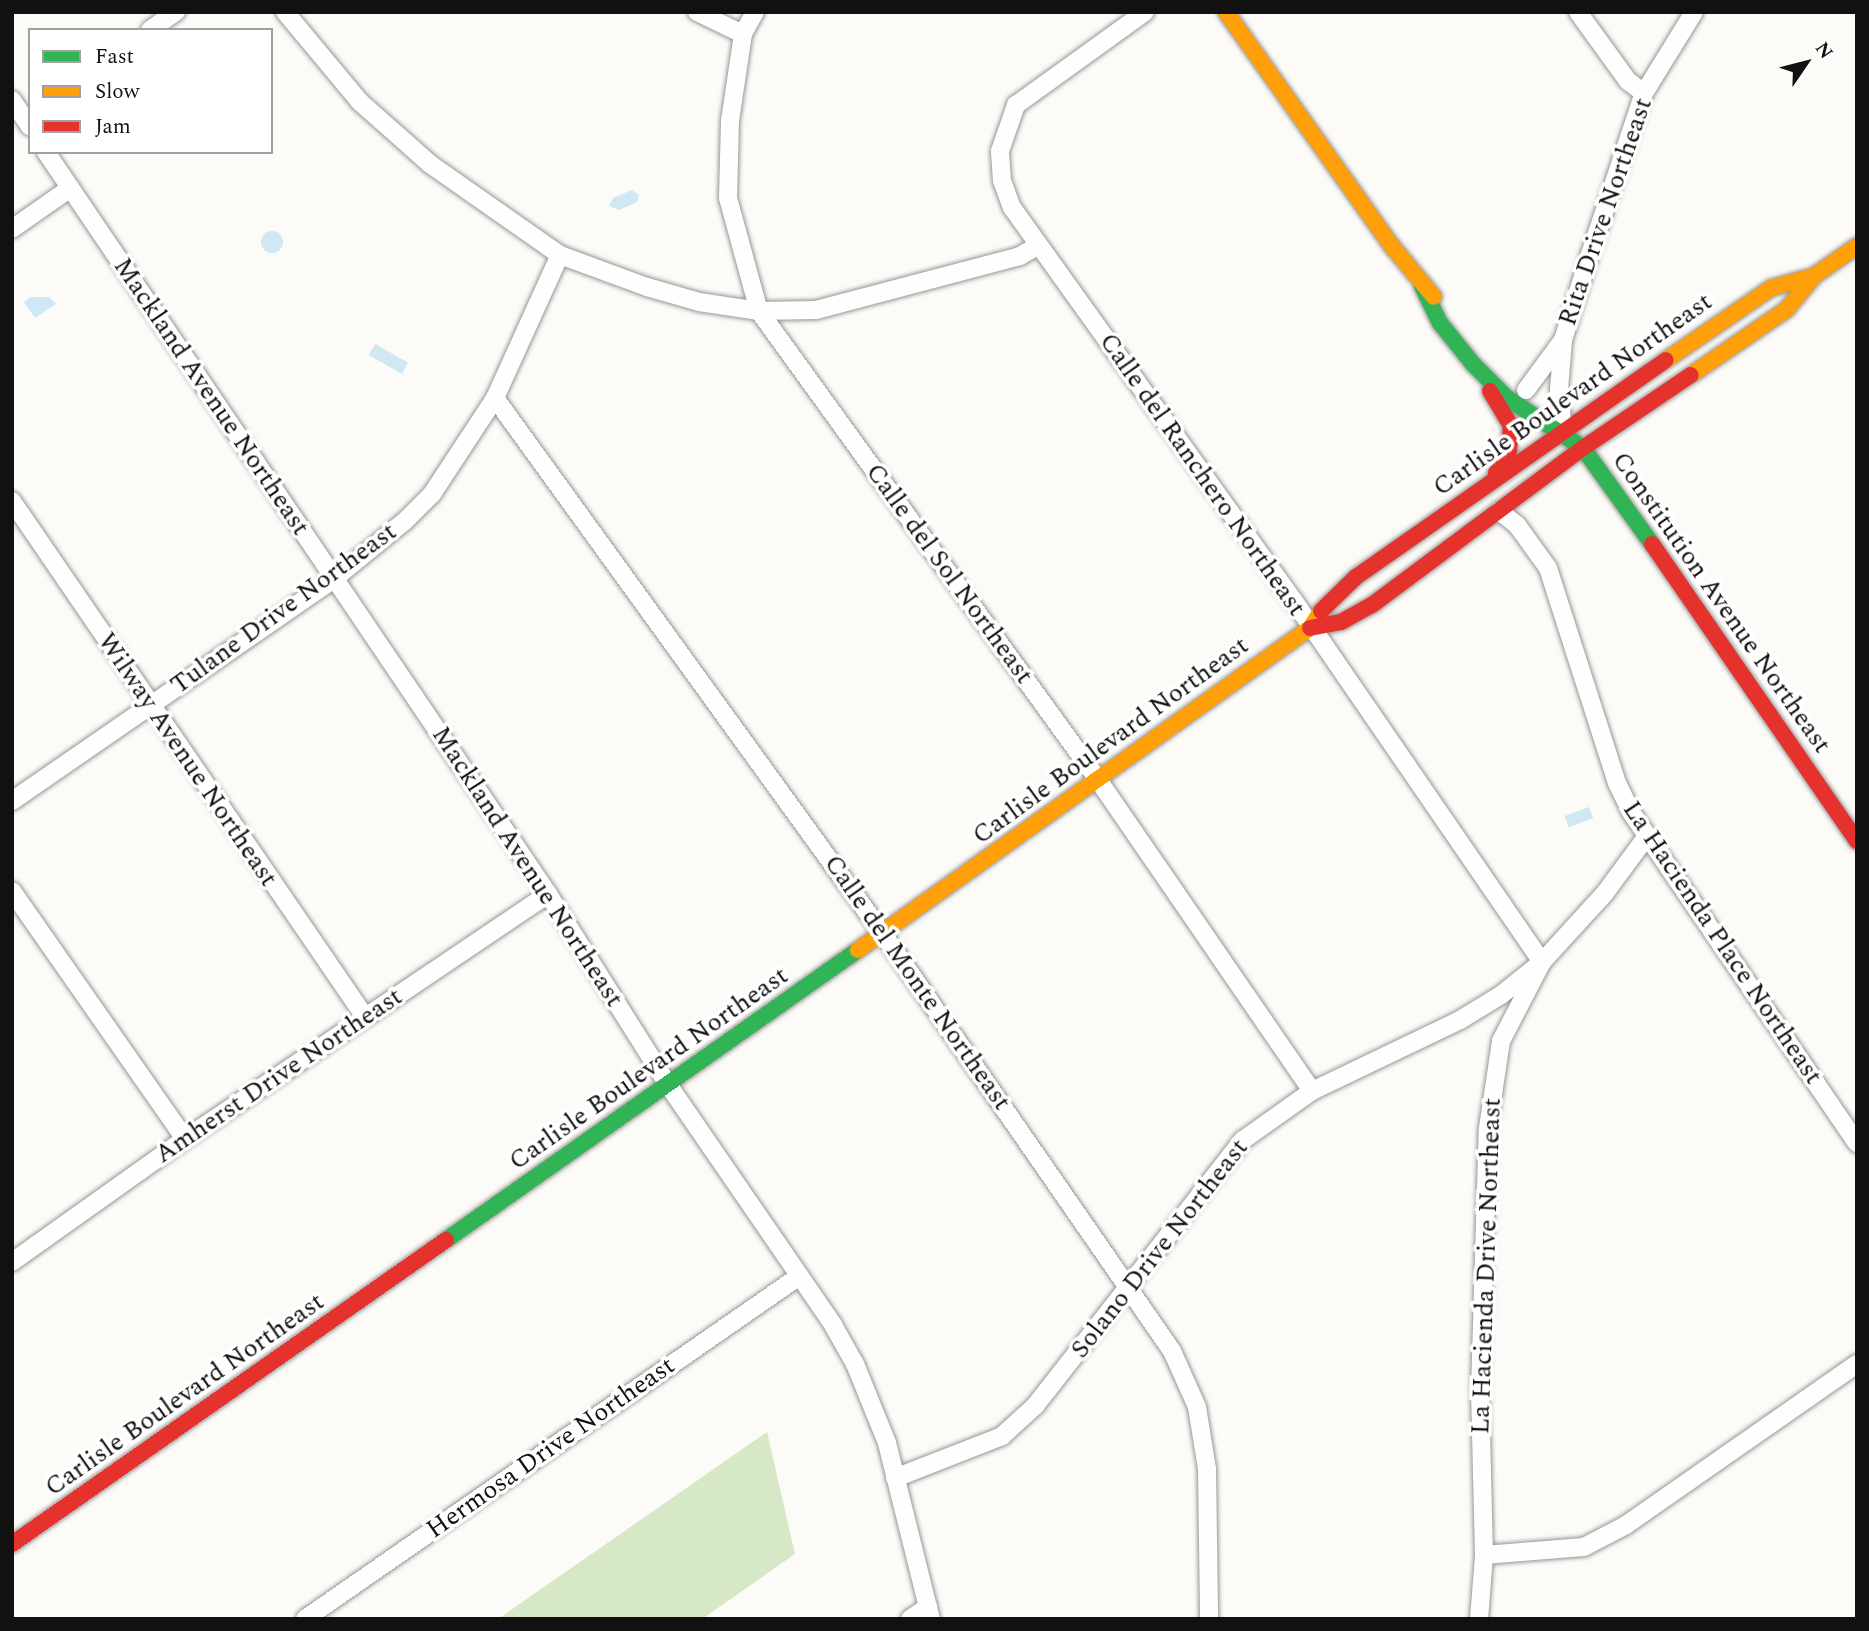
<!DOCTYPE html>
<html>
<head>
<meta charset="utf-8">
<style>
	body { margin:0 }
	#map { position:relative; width:1869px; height:1631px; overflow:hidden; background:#fcfbf7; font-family:Spectral,serif }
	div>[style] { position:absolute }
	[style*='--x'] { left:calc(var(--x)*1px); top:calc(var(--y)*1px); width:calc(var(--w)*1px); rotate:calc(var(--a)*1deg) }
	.forest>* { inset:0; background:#d7e8c7 }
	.water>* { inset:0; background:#d0e7f4; transform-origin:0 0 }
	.round { border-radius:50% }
	.roads { filter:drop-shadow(0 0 2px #979695) drop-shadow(0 0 2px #979695) }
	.street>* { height:18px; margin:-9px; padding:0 9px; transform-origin:9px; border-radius:9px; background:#fffefe }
	.fast>* { height:16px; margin:-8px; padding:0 8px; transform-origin:8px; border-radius:8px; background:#30b455 }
	.slow>* { height:16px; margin:-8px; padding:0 8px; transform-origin:8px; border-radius:8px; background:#ff9f0a }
	.jam>* { height:16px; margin:-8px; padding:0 8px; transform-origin:8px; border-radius:8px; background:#e5322d }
	span { translate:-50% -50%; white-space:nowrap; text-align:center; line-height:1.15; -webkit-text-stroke:7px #fff; paint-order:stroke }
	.street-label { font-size:26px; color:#111 }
	.frame { position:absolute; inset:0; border:14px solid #111; pointer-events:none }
	.legend { position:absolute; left:28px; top:28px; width:245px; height:126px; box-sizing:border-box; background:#fff; border:2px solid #a0a0a0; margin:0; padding:9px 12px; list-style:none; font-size:21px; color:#111 }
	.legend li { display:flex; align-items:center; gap:14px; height:35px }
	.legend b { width:35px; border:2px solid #a0a0a0 }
	.north { position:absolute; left:1771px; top:28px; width:70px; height:70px; -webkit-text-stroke:5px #fff; paint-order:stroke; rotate:55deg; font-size:19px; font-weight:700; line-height:28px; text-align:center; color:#111 }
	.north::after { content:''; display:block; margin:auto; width:24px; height:32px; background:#111; clip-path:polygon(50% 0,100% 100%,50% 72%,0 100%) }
</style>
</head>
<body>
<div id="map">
	<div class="forest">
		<i style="clip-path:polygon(767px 1432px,795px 1554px,702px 1619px,498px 1619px)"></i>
	</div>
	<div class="water">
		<i style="clip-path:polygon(632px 190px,639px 195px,637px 202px,619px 210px,609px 206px,613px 198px)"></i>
		<i class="round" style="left:261px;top:231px;width:22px;height:22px"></i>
		<i style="clip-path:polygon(31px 297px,49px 297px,56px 304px,35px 318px,24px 302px)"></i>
		<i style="left:375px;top:344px;width:38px;height:13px;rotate:29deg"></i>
		<i style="left:1589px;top:807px;width:12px;height:26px;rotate:70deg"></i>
	</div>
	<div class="roads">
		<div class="street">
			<i style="--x:285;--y:12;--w:117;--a:50.2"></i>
			<i style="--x:360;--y:102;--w:94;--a:41.5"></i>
			<i style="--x:430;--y:164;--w:159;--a:35"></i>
			<i style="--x:560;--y:255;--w:93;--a:20.2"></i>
			<i style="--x:647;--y:287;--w:54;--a:16.1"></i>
			<i style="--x:699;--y:302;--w:61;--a:8.5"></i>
			<i style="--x:759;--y:311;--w:57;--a:-1"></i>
			<i style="--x:816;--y:310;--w:211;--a:-14.8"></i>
			<i style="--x:1020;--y:256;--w:20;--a:-30"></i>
			<i style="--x:697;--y:12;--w:51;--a:25.6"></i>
			<i style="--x:755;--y:12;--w:25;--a:119"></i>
			<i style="--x:743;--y:34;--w:88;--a:98.5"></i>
			<i style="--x:730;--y:121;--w:77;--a:91.5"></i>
			<i style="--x:728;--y:198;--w:117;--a:74.7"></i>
			<i style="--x:759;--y:311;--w:580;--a:54.12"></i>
			<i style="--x:1099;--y:781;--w:376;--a:55.5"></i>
			<i style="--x:1578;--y:12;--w:85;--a:54.1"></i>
			<i style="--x:1628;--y:81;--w:20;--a:37"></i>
			<i style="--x:150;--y:30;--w:32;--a:-35"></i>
			<i style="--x:12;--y:100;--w:32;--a:56"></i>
			<i style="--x:46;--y:152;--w:896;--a:55.92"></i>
			<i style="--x:548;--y:894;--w:227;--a:57.8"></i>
			<i style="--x:669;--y:1086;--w:290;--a:55.5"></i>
			<i style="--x:833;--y:1325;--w:45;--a:60.6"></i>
			<i style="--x:855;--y:1364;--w:85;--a:67.9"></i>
			<i style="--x:887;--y:1443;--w:181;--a:76"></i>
			<i style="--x:12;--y:229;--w:70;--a:-35.1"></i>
			<i style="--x:1526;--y:390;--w:62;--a:-53.5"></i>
			<i style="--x:495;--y:398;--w:662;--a:54.1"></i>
			<i style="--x:883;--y:934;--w:507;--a:55.28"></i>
			<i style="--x:1172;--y:1351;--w:61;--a:65.9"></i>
			<i style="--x:1197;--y:1407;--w:63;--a:80.8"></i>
			<i style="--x:1207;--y:1469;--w:150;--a:89.2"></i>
			<i style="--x:1563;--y:432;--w:43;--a:-95.3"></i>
			<i style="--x:1559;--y:389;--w:49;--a:-85.3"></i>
			<i style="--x:1563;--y:340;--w:87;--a:-72.6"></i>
			<i style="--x:1589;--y:257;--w:173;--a:-71.5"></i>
			<i style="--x:1644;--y:93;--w:95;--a:-58.3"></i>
			<i style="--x:12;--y:501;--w:625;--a:55.62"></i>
			<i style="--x:1499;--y:511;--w:23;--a:38"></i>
			<i style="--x:1517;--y:525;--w:53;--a:54.2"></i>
			<i style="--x:1548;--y:568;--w:226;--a:72.2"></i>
			<i style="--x:1617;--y:783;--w:32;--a:64"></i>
			<i style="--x:1631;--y:812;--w:401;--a:55.7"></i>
			<i style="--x:12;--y:801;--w:393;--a:-34.6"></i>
			<i style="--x:335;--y:578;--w:90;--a:-39.2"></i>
			<i style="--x:405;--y:521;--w:38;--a:-45"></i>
			<i style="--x:432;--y:494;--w:115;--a:-56.7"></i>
			<i style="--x:495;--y:398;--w:157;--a:-65.6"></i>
			<i style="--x:12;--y:891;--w:302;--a:55.1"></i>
			<i style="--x:12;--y:1262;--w:212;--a:-35.4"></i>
			<i style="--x:185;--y:1139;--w:438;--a:-34"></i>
			<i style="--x:895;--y:1478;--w:115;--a:-21.4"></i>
			<i style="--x:1002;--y:1436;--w:45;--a:-42.3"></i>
			<i style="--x:1035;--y:1406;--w:338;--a:-52"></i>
			<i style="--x:1243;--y:1140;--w:85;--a:-35.4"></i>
			<i style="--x:1312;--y:1091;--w:164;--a:-25.6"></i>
			<i style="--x:1460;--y:1020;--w:48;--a:-31.4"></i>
			<i style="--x:1501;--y:995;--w:53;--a:-38.8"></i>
			<i style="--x:1542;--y:962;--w:439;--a:-124.5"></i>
			<i style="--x:1293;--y:600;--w:482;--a:-125.6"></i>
			<i style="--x:1012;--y:208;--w:29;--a:-110"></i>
			<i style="--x:1002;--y:181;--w:30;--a:-94"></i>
			<i style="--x:1000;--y:151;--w:49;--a:-70.8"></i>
			<i style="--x:1016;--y:105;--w:159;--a:-35.8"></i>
			<i style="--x:1484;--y:1555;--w:100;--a:-4.6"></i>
			<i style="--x:1584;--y:1547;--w:47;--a:-27.6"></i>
			<i style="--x:1626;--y:1525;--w:282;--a:-34.9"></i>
			<i style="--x:305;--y:1619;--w:600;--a:-34.75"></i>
			<i style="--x:910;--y:1619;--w:22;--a:-34"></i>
			<i style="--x:1479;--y:1619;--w:64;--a:-85.5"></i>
			<i style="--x:1484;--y:1555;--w:164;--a:-91.4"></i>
			<i style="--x:1480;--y:1391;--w:263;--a:-88.3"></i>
			<i style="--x:1488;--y:1128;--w:88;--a:-81.5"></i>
			<i style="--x:1501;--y:1041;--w:89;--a:-62.6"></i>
			<i style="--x:1542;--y:962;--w:93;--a:-47.6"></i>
			<i style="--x:1605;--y:893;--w:71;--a:-53.6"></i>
		</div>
		<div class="fast">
			<i style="--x:1422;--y:286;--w:41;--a:64.1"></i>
			<i style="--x:1440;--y:323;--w:53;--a:51.2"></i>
			<i style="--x:1473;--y:364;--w:48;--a:45"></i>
			<i style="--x:1507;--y:398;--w:91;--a:33.3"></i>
			<i style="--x:1583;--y:448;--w:118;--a:54.3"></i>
			<i style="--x:446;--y:1240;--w:504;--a:-35.14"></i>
		</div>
		<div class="slow">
			<i style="--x:1226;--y:12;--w:286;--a:54.7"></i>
			<i style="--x:1391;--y:245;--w:67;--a:50.4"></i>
			<i style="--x:1666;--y:360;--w:127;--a:-34.4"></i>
			<i style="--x:1771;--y:288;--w:45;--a:-15.6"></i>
			<i style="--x:1691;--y:375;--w:116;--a:-34.5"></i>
			<i style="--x:1787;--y:309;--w:43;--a:-50.7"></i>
			<i style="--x:1814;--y:276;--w:52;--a:-34.9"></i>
			<i style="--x:858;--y:950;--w:555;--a:-35.47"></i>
			<i style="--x:1310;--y:628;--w:20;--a:-57"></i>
		</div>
		<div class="jam">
			<i style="--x:1490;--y:391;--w:41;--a:59"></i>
			<i style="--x:1511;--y:426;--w:35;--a:95"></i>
			<i style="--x:1508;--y:461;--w:17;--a:135"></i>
			<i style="--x:1652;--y:544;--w:361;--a:55.4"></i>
			<i style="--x:1321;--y:611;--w:49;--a:-44.2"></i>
			<i style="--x:1356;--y:577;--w:378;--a:-35"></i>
			<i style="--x:1310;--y:628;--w:32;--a:-11"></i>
			<i style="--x:1341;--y:622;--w:35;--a:-29"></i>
			<i style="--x:1372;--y:605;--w:263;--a:-36.7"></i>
			<i style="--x:1583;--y:448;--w:130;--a:-34.1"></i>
			<i style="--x:12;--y:1544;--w:530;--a:-35.01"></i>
		</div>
	</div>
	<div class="street-label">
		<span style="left:1606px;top:212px;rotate:-71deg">Rita Drive Northeast</span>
		<span style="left:1573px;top:395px;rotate:-35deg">Carlisle Boulevard Northeast</span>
		<span style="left:211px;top:397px;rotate:56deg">Mackland Avenue Northeast</span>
		<span style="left:1202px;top:475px;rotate:55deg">Calle del Ranchero Northeast</span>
		<span style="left:949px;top:574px;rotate:54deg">Calle del Sol Northeast</span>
		<span style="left:1721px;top:603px;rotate:55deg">Constitution Avenue Northeast</span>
		<span style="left:284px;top:609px;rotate:-36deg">Tulane Drive Northeast</span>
		<span style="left:1111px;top:741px;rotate:-36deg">Carlisle Boulevard Northeast</span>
		<span style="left:187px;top:760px;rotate:56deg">Wilway Avenue Northeast</span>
		<span style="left:527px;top:867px;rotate:57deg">Mackland Avenue Northeast</span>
		<span style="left:1722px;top:943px;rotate:56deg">La Hacienda Place Northeast</span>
		<span style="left:917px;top:983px;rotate:55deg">Calle del Monte Northeast</span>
		<span style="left:649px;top:1069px;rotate:-35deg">Carlisle Boulevard Northeast</span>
		<span style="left:279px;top:1076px;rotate:-34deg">Amherst Drive Northeast</span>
		<span style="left:1160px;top:1249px;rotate:-52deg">Solano Drive Northeast</span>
		<span style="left:1487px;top:1266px;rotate:-88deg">La Hacienda Drive Northeast</span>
		<span style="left:185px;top:1395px;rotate:-35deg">Carlisle Boulevard Northeast</span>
		<span style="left:551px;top:1448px;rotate:-35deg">Hermosa Drive Northeast</span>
	</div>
	<div class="frame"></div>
	<ul class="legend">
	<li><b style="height:9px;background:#30b455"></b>Fast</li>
	<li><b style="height:9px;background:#ff9f0a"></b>Slow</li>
	<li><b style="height:9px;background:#e5322d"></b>Jam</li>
	</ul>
	<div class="north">N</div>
</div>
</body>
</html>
